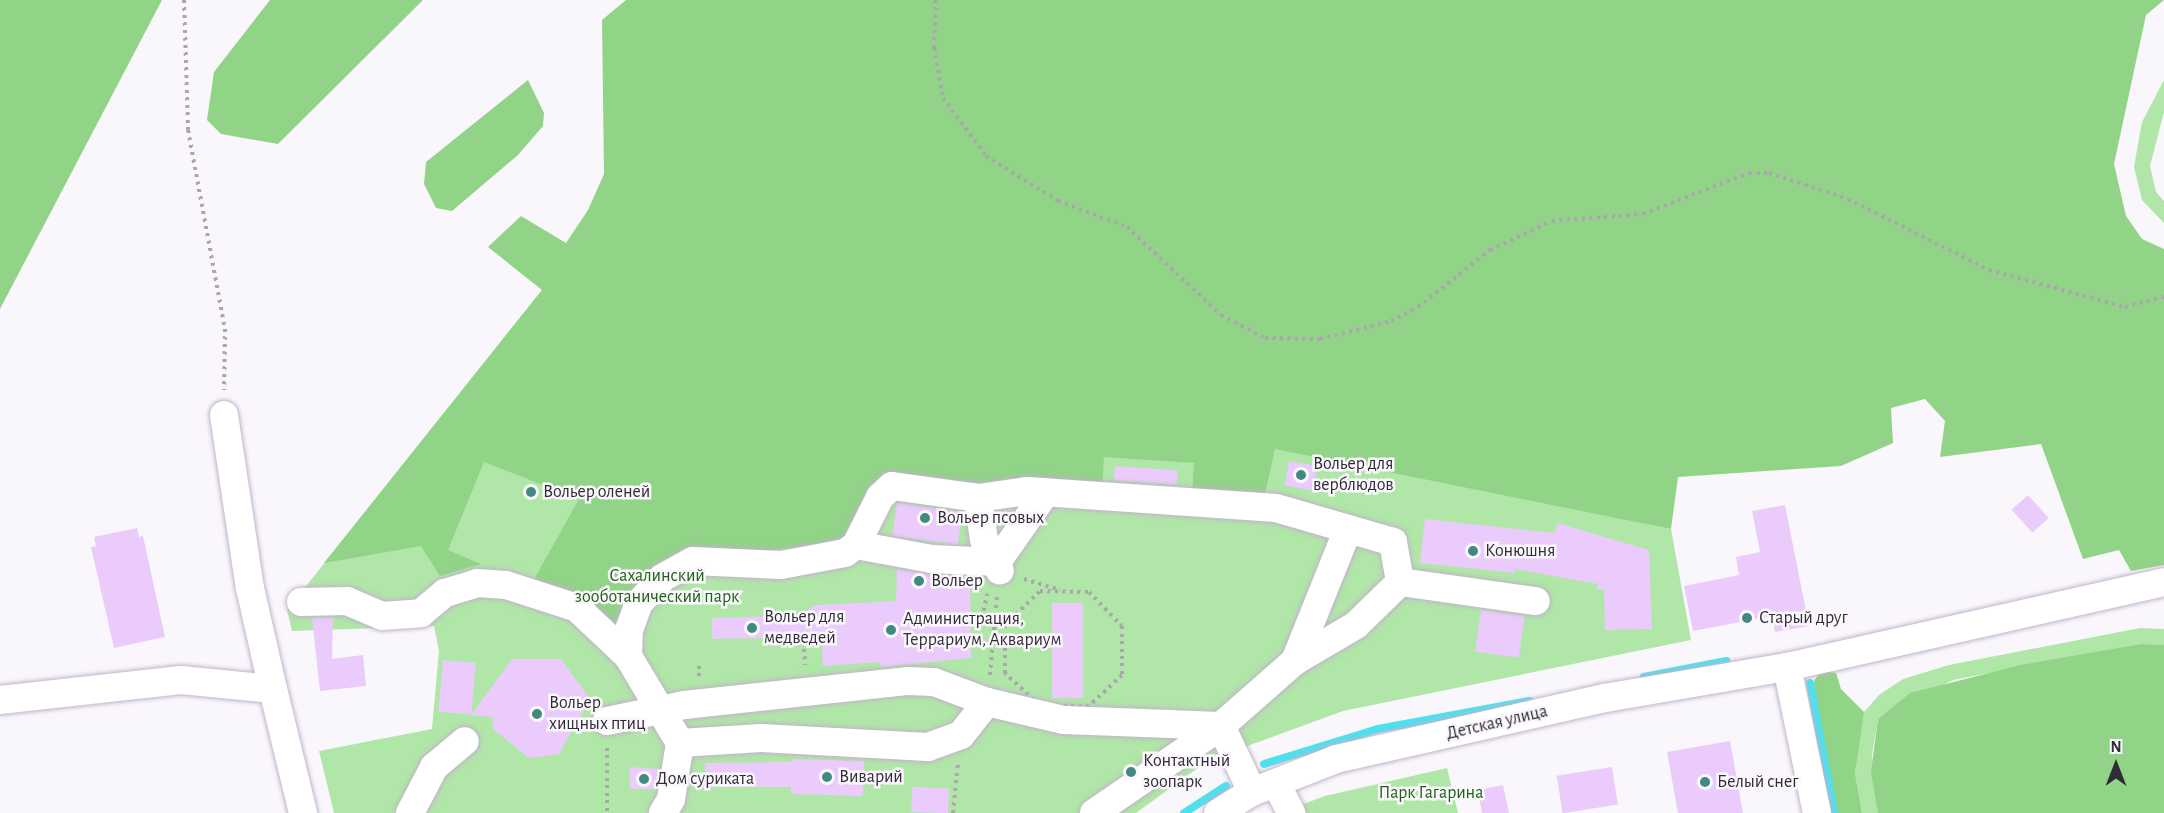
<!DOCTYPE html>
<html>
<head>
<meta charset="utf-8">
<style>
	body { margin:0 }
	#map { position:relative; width:2164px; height:813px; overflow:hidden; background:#faf7fc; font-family:"Alegreya Sans",sans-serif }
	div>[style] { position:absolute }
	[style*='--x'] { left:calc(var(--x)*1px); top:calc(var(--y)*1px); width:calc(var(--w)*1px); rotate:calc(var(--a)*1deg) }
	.green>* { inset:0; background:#b0e6a7 }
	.forest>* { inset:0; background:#91d387 }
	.stream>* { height:8px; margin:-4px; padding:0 4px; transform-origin:4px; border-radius:4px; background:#4de1ef }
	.building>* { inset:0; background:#ebcbfc; transform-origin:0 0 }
	.path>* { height:4px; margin-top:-2px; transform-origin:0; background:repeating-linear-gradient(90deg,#aba6ad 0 3px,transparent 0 7.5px) }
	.roads { filter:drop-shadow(0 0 2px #c2b3cb) drop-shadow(0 0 2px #c2b3cb) }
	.minor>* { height:28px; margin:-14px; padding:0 14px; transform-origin:14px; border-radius:14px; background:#fff }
	.dots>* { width:16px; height:16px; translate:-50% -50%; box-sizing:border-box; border:3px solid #faf7fc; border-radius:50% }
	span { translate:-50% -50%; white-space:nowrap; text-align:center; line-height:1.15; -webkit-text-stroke:5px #faf7fc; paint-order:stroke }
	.poi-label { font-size:18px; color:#312b35 }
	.left { translate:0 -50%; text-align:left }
	.park-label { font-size:18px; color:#216118 }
	.street-label { font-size:18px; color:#312b35 }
	.north { position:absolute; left:2086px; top:735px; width:60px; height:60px; -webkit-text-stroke:4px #faf7fc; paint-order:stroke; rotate:0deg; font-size:16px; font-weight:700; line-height:24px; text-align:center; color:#312b35 }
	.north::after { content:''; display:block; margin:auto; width:21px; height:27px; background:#312b35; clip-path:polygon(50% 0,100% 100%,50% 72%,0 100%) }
</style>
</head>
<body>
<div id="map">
	<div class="green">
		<i style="clip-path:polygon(2164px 80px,2164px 112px,2150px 166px,2156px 192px,2164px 201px,2164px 223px,2142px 200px,2134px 167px,2142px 122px)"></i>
		<i style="clip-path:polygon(542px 290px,1671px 529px,1691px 640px,1343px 711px,1209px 760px,1136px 813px,334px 813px,319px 751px,432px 729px,439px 651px,434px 626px,292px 631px,287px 610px)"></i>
		<i style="clip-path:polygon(2140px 628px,2164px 629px,2164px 645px,2141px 644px,1953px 680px,1878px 719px,1872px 755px,1878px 813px,1862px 813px,1855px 773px,1859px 733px,1864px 712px,1879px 695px,1903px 679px,1949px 665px)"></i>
		<i style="clip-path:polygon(1447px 768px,1458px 813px,1279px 813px,1325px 796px)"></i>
	</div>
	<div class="forest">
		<i style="clip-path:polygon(0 0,162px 0,0 309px)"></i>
		<i style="clip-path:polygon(270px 0,423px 0,278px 144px,221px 134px,207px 120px,214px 72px)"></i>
		<i style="clip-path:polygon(626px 0,2164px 0,2146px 15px,2114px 164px,2126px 216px,2142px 239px,2164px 249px,2164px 565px,2131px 571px,2119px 550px,2083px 559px,2041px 444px,1940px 457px,1945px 421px,1925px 399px,1891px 408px,1893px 443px,1841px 466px,1678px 477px,1671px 529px,1275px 449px,1264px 498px,1192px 494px,1194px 463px,1104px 457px,1102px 488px,999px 488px,892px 481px,850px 544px,693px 555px,624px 646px,531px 585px,579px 499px,484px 462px,448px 550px,481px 564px,440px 576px,421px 546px,324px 563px,542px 290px,488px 247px,521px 216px,566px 243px,588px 210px,604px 174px,602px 20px)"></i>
		<i style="clip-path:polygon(528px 80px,544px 113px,543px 126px,518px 155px,452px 211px,436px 208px,424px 184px,426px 162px)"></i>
		<i style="clip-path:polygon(2141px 644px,2164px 645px,2164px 813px,1878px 813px,1871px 772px,1878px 719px,1910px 693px,2021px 665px)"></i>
		<i style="clip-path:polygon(1821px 671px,1836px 673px,1841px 689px,1864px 712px,1855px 773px,1862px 813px,1834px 813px,1816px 712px,1814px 681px)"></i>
	</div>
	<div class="stream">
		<i style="--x:1644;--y:677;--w:84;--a:-11"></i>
		<i style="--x:1810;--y:683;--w:132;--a:79.5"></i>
		<i style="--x:1264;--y:764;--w:119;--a:-17.1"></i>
		<i style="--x:1378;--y:729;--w:154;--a:-10.5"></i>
		<i style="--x:1184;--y:813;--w:50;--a:-32.7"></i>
	</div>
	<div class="building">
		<i style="left:1289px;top:461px;width:29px;height:25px;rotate:10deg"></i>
		<i style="left:1115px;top:466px;width:63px;height:14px;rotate:4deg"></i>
		<i style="left:2028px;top:495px;width:31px;height:22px;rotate:48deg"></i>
		<i style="left:897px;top:503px;width:66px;height:33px;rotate:8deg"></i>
		<i style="clip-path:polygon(1785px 505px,1809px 626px,1775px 632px,1772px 616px,1693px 631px,1684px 586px,1739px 575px,1736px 557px,1760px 552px,1752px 511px)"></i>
		<i style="clip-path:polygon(1425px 519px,1555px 533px,1557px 523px,1649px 550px,1652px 629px,1605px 630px,1604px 590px,1597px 589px,1598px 584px,1515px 569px,1515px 573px,1420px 563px)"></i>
		<i style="clip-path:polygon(137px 528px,139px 537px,143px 536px,165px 637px,114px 648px,91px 547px,96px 546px,94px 537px)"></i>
		<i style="clip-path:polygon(897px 569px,948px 576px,946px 584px,970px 584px,971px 658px,881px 667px,881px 662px,823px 666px,821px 637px,712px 639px,712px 618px,809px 615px,809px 609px,816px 605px,896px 601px)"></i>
		<i style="left:1052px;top:603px;width:31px;height:95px"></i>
		<i style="left:1481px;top:610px;width:44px;height:42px;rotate:8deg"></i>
		<i style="clip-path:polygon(312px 618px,333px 618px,332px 659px,363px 655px,366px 686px,320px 691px)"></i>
		<i style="clip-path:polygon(512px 659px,561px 659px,590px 699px,559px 754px,529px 758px,493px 729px,493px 717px,471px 715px)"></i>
		<i style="left:443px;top:660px;width:33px;height:52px;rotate:5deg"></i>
		<i style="clip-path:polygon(1730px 741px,1743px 813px,1678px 813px,1667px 752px)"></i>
		<i style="clip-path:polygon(792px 759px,864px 761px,863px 796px,791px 794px,791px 787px,706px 787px,705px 763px,792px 762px)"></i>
		<i style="clip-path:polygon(629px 767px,659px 769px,656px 789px,630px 789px)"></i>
		<i style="left:1612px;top:767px;width:38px;height:56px;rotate:81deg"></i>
		<i style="clip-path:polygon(1503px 785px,1509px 813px,1482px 813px,1478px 790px)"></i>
		<i style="left:912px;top:787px;width:37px;height:25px;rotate:2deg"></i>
	</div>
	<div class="path">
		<i style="--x:184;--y:0;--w:130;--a:88.2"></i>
		<i style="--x:188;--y:130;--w:202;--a:79.5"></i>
		<i style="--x:225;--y:329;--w:61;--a:90.9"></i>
		<i style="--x:936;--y:0;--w:48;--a:92.4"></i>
		<i style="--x:934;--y:48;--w:51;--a:79.8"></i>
		<i style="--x:943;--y:98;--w:72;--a:53.4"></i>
		<i style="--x:986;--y:156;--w:85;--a:32"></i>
		<i style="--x:1058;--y:201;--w:74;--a:20.6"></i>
		<i style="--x:1127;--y:227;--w:129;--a:43.1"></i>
		<i style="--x:1221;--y:315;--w:50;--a:27.6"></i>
		<i style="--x:1265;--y:338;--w:55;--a:1"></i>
		<i style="--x:1320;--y:339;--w:73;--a:-14.2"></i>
		<i style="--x:1391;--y:321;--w:30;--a:-27"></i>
		<i style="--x:1418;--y:307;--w:92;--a:-38.4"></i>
		<i style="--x:1490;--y:250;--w:68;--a:-25.1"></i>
		<i style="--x:1552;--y:221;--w:91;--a:-4.4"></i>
		<i style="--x:1643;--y:214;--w:114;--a:-21.1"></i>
		<i style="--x:1749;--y:173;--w:20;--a:0"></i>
		<i style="--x:1769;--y:173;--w:83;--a:18.2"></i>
		<i style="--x:1848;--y:199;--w:158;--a:26.7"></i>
		<i style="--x:1989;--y:270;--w:141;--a:15.2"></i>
		<i style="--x:2125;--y:307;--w:40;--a:-14.4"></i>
		<i style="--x:1024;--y:579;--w:38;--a:17"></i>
		<i style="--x:1040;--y:591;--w:49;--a:1.2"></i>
		<i style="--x:1089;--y:592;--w:47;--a:45.9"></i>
		<i style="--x:1122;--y:626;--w:49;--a:90"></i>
		<i style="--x:1122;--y:675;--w:45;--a:136.8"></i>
		<i style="--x:1089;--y:706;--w:50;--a:-178.9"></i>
		<i style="--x:1039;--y:705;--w:47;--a:-136.7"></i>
		<i style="--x:1005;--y:673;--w:48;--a:-90"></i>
		<i style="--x:1005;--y:625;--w:49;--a:-44.2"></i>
		<i style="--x:970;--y:618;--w:25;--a:-2"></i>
		<i style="--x:982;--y:618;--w:25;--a:-78"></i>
		<i style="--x:803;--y:634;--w:31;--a:86"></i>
		<i style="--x:699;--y:666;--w:10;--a:90"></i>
		<i style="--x:990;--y:675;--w:80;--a:-85"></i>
		<i style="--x:607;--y:748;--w:65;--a:90"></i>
		<i style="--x:953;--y:813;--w:50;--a:-84.3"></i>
	</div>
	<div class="roads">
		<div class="minor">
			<i style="--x:224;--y:415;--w:175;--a:81.5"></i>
			<i style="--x:250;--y:588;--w:104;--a:77.2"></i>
			<i style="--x:978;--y:498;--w:42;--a:81.9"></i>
			<i style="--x:984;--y:540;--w:26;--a:59"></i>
			<i style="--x:997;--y:562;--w:85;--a:-55"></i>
			<i style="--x:856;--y:545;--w:77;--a:10.4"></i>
			<i style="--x:932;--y:559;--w:65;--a:2.6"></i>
			<i style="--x:997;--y:562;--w:9;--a:72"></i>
			<i style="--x:301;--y:602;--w:46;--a:-1.2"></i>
			<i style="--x:347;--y:601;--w:38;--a:23"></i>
			<i style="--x:382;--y:616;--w:39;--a:-4"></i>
			<i style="--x:421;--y:613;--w:31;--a:-40"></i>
			<i style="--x:445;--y:593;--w:34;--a:-17"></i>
			<i style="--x:477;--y:583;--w:29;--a:4"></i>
			<i style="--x:506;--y:585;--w:75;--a:17.9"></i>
			<i style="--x:577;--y:608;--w:70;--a:43.3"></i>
			<i style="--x:1295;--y:661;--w:142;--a:-68.1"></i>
			<i style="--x:1787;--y:667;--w:149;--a:78.4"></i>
			<i style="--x:0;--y:700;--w:182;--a:-6.3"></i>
			<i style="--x:181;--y:680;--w:92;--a:5.6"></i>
			<i style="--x:273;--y:689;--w:128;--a:76.4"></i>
			<i style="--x:607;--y:721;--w:79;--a:-11.7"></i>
			<i style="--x:684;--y:705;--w:224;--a:-6.1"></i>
			<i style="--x:907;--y:681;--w:27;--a:2"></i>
			<i style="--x:934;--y:682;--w:57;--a:20.7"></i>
			<i style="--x:987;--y:702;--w:79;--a:13.2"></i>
			<i style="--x:1064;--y:720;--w:157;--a:2.2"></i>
			<i style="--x:1221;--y:726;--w:73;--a:64.8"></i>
			<i style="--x:680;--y:743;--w:81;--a:-3.5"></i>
			<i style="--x:761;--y:738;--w:167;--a:3.1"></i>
			<i style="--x:928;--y:747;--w:35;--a:-20"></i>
			<i style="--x:961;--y:735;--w:42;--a:-51.8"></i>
			<i style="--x:1276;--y:783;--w:34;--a:63"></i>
			<i style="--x:410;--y:813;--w:52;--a:-62.4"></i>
			<i style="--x:434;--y:767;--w:40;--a:-40"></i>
			<i style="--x:663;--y:813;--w:16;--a:-60"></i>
			<i style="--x:671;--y:799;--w:57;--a:-80.9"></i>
			<i style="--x:680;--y:743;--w:101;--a:-120.9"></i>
			<i style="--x:628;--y:656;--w:26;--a:-88"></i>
			<i style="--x:629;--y:630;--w:29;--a:-70"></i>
			<i style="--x:639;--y:603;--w:34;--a:-47"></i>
			<i style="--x:662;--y:578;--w:35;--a:-29"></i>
			<i style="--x:693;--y:561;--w:88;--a:2.6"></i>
			<i style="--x:781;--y:565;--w:65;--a:-10.6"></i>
			<i style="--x:845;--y:553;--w:14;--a:-36"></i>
			<i style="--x:856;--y:545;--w:54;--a:-63.4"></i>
			<i style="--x:880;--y:497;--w:16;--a:-43"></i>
			<i style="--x:892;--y:486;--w:87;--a:7.9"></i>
			<i style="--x:978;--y:498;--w:49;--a:-8.1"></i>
			<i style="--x:1027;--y:491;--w:250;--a:3.9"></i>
			<i style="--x:1276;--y:508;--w:122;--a:16.2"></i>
			<i style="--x:1393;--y:542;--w:41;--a:80.1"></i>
			<i style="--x:1094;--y:813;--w:154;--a:-34.4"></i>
			<i style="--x:1221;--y:726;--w:98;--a:-41.3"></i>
			<i style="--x:1295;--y:661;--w:71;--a:-30.5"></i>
			<i style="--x:1356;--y:625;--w:62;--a:-44.3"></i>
			<i style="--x:1400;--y:582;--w:137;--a:8"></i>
			<i style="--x:1218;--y:813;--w:40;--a:-32"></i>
			<i style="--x:1252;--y:792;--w:90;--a:-21.4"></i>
			<i style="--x:1336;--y:759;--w:276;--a:-12.8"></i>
			<i style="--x:1605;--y:698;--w:185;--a:-9.7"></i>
			<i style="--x:1787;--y:667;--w:386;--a:-12.7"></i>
		</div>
	</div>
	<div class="dots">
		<i style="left:1301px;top:475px;background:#428981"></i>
		<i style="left:531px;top:492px;background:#428981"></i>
		<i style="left:925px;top:518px;background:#428981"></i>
		<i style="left:1473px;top:551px;background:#428981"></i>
		<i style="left:919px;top:581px;background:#428981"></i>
		<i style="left:1747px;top:618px;background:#428981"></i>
		<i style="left:752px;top:628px;background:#428981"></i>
		<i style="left:891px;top:630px;background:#428981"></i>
		<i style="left:537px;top:714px;background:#428981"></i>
		<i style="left:1131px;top:772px;background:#428981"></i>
		<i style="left:827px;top:777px;background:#428981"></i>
		<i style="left:644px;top:779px;background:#428981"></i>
		<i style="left:1705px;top:782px;background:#428981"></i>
	</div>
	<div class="poi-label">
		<span class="left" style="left:1313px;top:475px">Вольер для<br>верблюдов</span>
		<span class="left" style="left:543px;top:492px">Вольер оленей</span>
		<span class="left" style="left:937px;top:518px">Вольер псовых</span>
		<span class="left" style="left:1485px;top:551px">Конюшня</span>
		<span class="left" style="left:931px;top:581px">Вольер</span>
		<span class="left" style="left:764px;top:628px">Вольер для<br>медведей</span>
		<span class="left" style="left:1759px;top:618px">Старый друг</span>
		<span class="left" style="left:903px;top:630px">Администрация,<br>Террариум, Аквариум</span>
		<span class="left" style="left:549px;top:714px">Вольер<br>хищных птиц</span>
		<span class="left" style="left:1143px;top:772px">Контактный<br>зоопарк</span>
		<span class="left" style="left:839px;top:777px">Виварий</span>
		<span class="left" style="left:656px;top:779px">Дом суриката</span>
		<span class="left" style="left:1717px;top:782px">Белый снег</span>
	</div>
	<div class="park-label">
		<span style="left:657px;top:587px">Сахалинский<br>зооботанический парк</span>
		<span style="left:1431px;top:793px">Парк Гагарина</span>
	</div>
	<div class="street-label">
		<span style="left:1497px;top:723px;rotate:-13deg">Детская улица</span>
	</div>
	<div class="north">N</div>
</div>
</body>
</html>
